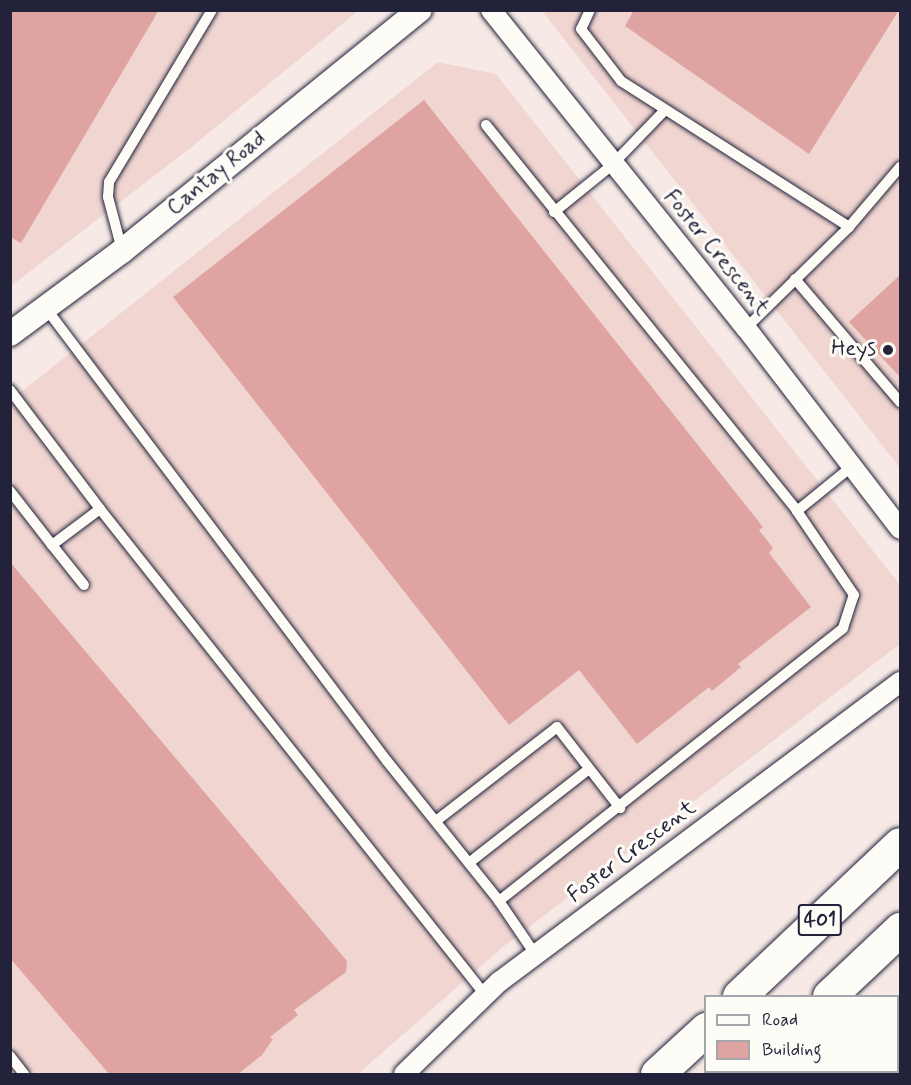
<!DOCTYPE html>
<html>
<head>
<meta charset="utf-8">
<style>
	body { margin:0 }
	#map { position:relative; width:911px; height:1085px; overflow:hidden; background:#f7eae6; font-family:Mynerve,sans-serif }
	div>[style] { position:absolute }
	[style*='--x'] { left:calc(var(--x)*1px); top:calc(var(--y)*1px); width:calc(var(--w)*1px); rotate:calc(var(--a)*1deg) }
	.built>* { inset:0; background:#f0d5d1 }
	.building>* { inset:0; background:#dfa4a1 }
	.roads { filter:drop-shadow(0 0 2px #22223b) drop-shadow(0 0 2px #22223b) }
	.service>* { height:10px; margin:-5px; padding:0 5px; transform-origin:5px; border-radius:5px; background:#fdfcf7 }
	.minor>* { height:20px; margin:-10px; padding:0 10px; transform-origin:10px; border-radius:10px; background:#fdfcf7 }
	.tertiary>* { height:24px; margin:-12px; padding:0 12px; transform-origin:12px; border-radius:12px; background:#fdfcf7 }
	.motorway>* { height:33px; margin:-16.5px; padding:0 16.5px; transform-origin:16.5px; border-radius:16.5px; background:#fdfcf7 }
	.dots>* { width:16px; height:16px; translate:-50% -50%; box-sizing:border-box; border:3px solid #fdfcf7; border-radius:50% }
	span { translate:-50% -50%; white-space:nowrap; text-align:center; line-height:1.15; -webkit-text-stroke:6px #fdfcf7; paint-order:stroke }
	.shield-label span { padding:2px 4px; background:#fdfcf7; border:2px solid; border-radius:4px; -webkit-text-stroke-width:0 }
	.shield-label { font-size:21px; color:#22223b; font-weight:700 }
	.street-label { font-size:22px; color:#22223b }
	.poi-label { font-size:22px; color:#22223b }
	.right { translate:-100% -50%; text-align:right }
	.frame { position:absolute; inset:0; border:12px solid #22223b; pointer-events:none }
	.legend { position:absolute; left:704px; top:995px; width:195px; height:78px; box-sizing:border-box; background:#fdfcf7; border:2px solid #a5a5ac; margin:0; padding:8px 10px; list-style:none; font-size:18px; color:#22223b }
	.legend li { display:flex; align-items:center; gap:12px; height:30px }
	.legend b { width:30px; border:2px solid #a5a5ac }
</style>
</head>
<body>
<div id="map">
	<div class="built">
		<i style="clip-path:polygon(11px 11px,358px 11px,189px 149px,11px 286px)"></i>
		<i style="clip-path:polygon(542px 11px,900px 11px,900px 468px)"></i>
		<i style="clip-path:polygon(438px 62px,496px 74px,900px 585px,900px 644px,504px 946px,358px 1074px,11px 1074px,11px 400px)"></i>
	</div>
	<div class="building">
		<i style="clip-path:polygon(10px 10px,159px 10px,21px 243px,10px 237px)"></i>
		<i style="clip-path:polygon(634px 10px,899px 10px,809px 154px,625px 26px)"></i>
		<i style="clip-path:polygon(424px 100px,763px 527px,759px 530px,773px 548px,769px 553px,811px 607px,738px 664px,741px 667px,712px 691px,709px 687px,637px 744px,579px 670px,509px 725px,173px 297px)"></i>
		<i style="clip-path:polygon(900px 275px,900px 377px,849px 322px)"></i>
		<i style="clip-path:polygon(10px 562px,347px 961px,346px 972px,294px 1010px,298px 1015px,270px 1037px,273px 1039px,262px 1055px,238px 1074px,109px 1074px,10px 958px)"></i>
	</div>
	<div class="roads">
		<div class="service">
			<i style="--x:590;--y:10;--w:21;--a:115"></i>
			<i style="--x:581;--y:29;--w:66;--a:52.4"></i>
			<i style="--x:621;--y:81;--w:271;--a:32.6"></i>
			<i style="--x:486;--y:125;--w:496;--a:51.1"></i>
			<i style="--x:797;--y:511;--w:70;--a:-39.2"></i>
			<i style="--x:554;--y:212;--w:75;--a:-39"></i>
			<i style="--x:612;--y:165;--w:75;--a:-46.1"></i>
			<i style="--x:122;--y:250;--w:55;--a:-104.8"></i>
			<i style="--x:108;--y:197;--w:15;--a:-86"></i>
			<i style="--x:109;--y:182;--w:200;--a:-59.1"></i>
			<i style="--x:795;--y:279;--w:162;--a:49.5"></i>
			<i style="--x:45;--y:307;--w:568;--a:53.01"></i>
			<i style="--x:387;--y:761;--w:179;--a:51.3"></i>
			<i style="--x:746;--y:328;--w:144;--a:-44.4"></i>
			<i style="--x:849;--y:227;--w:79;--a:-49.6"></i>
			<i style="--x:10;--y:390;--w:149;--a:52.9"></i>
			<i style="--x:100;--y:509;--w:621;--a:51.6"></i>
			<i style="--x:10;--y:491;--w:68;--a:52.1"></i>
			<i style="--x:84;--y:585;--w:51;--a:-128.7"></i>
			<i style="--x:52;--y:545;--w:60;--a:-36.9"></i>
			<i style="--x:436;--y:821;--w:153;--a:-37.8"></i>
			<i style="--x:557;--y:727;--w:103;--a:52.1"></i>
			<i style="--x:470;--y:862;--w:151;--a:-38"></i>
			<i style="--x:535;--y:954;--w:64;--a:-124.2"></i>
			<i style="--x:499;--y:901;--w:439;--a:-38.4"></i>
			<i style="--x:843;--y:628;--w:35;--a:-72"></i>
			<i style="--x:854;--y:595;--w:102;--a:-124.2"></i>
			<i style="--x:10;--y:1056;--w:23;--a:52"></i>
		</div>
		<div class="minor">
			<i style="--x:491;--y:10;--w:408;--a:51.3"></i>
			<i style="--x:746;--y:328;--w:253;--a:52.5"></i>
			<i style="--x:404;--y:1074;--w:132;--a:-44.1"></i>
			<i style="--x:499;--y:982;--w:501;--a:-36.8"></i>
		</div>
		<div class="tertiary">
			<i style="--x:10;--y:334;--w:139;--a:-36.5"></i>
			<i style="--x:122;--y:251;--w:383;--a:-39"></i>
		</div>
		<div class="motorway">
			<i style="--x:739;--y:996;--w:221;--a:-43.4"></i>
			<i style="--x:829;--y:996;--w:98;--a:-43.3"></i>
			<i style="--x:898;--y:1031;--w:4;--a:-56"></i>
			<i style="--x:657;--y:1074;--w:67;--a:-42.6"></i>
			<i style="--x:746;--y:1074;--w:4;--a:-34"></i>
			<i style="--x:849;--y:1074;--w:4;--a:-34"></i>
		</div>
	</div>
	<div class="dots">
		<i style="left:888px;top:350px;background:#22223b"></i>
	</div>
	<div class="shield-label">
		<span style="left:820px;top:920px">401</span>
	</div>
	<div class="street-label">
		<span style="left:217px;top:174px;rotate:-39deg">Cantay Road</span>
		<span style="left:716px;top:253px;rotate:51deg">Foster Crescent</span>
		<span style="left:632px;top:852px;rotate:-37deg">Foster Crescent</span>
	</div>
	<div class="poi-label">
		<span class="right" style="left:876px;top:350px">Heys</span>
	</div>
	<div class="frame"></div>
	<ul class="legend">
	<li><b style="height:8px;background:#fdfcf7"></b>Road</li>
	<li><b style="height:16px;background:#dfa4a1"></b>Building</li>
	</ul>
</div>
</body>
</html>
